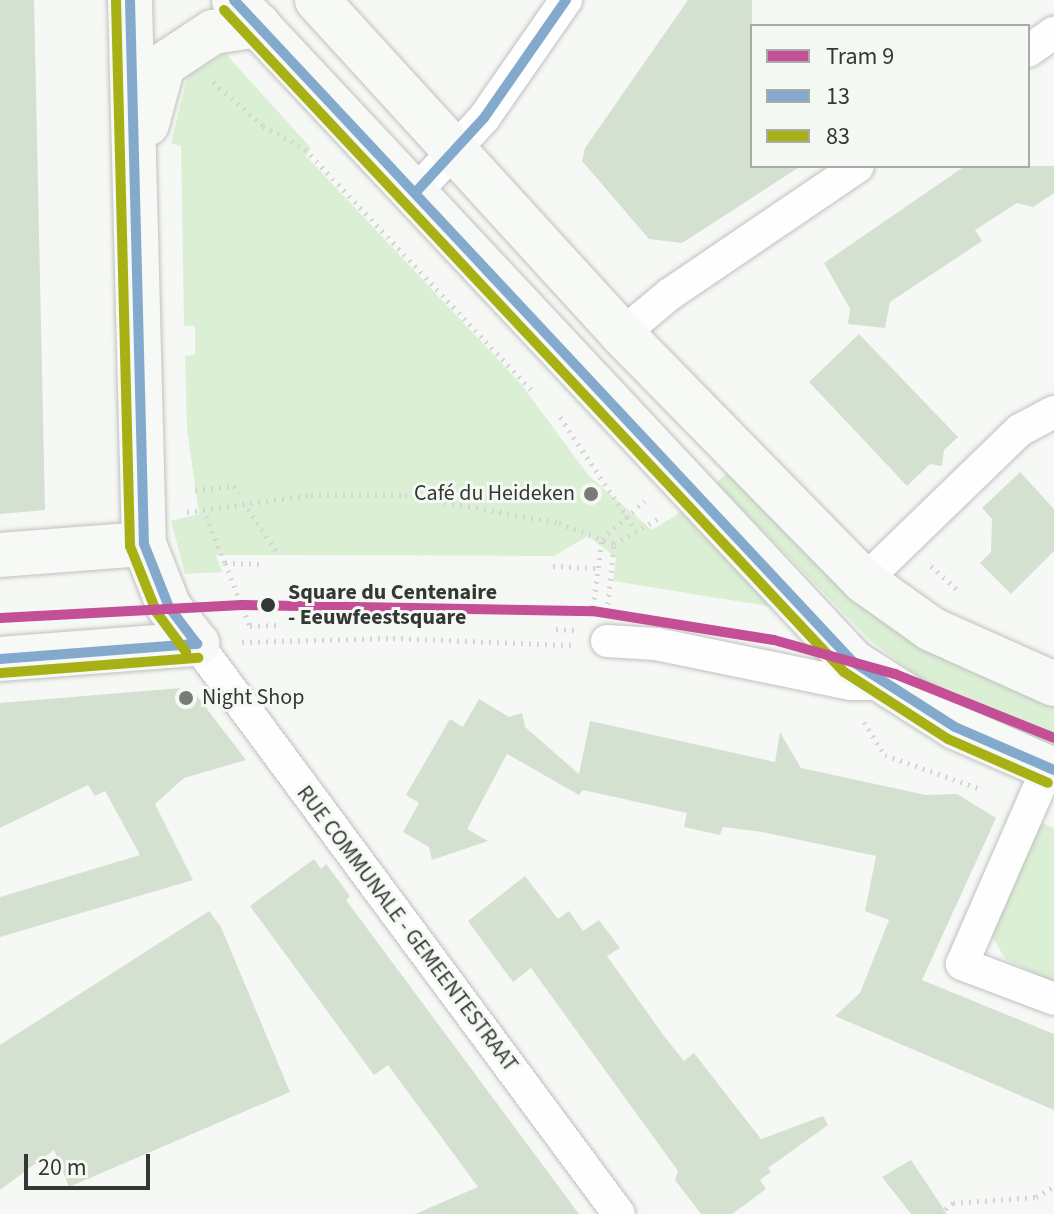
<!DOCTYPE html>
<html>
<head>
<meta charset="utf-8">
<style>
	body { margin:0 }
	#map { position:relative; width:1054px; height:1214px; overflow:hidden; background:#f6f8f5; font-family:"Source Sans 3",sans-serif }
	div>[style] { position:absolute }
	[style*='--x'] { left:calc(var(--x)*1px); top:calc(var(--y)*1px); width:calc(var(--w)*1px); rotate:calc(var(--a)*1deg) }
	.green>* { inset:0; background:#dbefd5 }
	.building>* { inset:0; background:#d4e1d1 }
	.path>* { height:5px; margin-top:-2.5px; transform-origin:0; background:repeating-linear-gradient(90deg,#d5d5d5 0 2px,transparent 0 8px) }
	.roads { filter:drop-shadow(0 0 2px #c0c1bf) drop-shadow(0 0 2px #c0c1bf) }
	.street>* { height:32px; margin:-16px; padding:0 16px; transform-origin:16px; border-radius:16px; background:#fefefe }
	.secondary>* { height:44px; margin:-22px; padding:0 22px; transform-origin:22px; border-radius:22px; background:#f6f9f5 }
	.bus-1>* { height:10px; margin:-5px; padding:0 5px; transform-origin:5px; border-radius:5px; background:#83aacc }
	.bus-2>* { height:10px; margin:-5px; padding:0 5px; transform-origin:5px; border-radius:5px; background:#a7b014 }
	.tram-1>* { height:10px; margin:-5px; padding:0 5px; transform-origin:5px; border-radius:5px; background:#c44f97 }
	.dots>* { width:22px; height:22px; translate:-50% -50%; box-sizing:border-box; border:4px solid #f5f9f4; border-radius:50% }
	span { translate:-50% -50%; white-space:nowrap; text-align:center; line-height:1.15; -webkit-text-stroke:6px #f5f9f4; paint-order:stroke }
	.poi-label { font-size:22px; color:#353735 }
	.right { translate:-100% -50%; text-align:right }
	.left { translate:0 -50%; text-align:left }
	.stop-label { font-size:22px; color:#353735; font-weight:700 }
	.street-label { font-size:22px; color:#353735 }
	.legend { position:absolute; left:750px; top:24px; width:280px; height:144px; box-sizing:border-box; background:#f5f9f4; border:2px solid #a8aba8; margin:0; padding:10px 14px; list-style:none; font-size:24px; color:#353735 }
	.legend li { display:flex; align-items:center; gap:16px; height:40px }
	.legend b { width:40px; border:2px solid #a8aba8 }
	.scale { position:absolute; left:24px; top:1154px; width:126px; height:36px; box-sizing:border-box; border:4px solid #353735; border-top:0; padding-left:10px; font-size:24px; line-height:28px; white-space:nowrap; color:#353735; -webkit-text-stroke:6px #f5f9f4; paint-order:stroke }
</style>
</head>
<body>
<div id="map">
	<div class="green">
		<i style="clip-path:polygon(225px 53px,311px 148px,306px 156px,521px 384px,589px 476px,652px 530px,686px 509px,779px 608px,613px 581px,616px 558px,588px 536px,554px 556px,216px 555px,222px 572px,185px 574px,171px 521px,199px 514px,187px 429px,185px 356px,195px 355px,195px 326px,184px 326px,181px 146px,171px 143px,188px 75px)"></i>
		<i style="clip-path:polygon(727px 473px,824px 572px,876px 617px,1054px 706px,1054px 748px,947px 698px,871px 641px,716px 483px)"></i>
		<i style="clip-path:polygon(1037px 821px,1054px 828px,1054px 982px,1006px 960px,991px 935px)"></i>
	</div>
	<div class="building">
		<i style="clip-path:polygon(0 0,34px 0,45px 510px,0 514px)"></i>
		<i style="clip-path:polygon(688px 0,752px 0,752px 166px,801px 166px,682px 243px,649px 239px,582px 161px,585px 148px)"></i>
		<i style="clip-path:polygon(965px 166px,1054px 166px,1054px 193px,1033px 207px,1017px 203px,975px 230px,982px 241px,890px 302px,885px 328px,848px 324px,850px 309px,824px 263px)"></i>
		<i style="clip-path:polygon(859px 334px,958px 437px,944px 450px,942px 466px,930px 464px,907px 486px,809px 382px)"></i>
		<i style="clip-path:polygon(1020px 472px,1054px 509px,1054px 551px,1011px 594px,980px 563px,991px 552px,992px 519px,982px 508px)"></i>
		<i style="clip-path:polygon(181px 688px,197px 696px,246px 760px,184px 778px,155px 804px,193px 880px,0 937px,0 897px,140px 855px,105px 791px,95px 796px,88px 785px,0 828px,0 703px)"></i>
		<i style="clip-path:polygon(479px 699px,509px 717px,522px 713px,525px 727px,579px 774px,590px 721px,775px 762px,780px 732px,801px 768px,926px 795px,957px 794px,996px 818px,922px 980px,1054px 1034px,1054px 1110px,835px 1016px,860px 993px,889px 920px,865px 911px,876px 856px,762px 832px,723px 827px,720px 835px,684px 827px,687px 813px,583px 790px,579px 795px,507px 754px,467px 829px,488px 841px,432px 860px,429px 847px,403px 832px,419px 803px,406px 795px,450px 719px,463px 727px)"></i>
		<i style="clip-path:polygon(314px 859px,321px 869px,326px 864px,350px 896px,346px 900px,579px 1214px,415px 1214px,478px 1187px,388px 1065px,374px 1075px,250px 906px)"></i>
		<i style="clip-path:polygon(525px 876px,558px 919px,569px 911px,583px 931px,599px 920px,620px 948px,607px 956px,664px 1036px,684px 1061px,694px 1053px,761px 1139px,823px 1116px,828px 1125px,768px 1168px,771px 1172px,760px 1180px,766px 1189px,732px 1214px,701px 1214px,675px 1180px,678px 1171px,531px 968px,513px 982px,468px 921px)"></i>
		<i style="clip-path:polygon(209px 911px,221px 927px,290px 1092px,69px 1187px,54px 1150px,0 1190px,0 1045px)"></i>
		<i style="clip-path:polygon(911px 1160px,947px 1214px,911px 1214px,882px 1177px)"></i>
	</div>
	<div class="path">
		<i style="--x:213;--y:82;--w:67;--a:41.3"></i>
		<i style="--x:263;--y:126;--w:48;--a:28.7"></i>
		<i style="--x:305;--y:149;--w:332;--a:46.8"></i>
		<i style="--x:560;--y:417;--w:135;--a:56.2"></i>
		<i style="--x:195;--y:490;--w:39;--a:-6"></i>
		<i style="--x:234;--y:486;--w:9;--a:54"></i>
		<i style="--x:248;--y:509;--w:54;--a:56.3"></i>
		<i style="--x:187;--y:512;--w:125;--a:-7.8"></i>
		<i style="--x:311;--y:495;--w:94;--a:0"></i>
		<i style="--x:405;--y:495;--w:157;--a:10.3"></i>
		<i style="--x:559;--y:523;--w:59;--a:20.9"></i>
		<i style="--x:206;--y:516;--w:51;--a:68"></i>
		<i style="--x:259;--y:564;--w:34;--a:-178"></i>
		<i style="--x:225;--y:563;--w:68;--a:68.4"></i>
		<i style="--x:250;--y:626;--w:30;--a:-2"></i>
		<i style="--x:553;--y:566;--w:43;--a:2.7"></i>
		<i style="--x:931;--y:566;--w:38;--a:42"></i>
		<i style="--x:608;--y:604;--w:60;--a:-84.3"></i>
		<i style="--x:614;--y:544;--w:54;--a:-29.9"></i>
		<i style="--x:593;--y:607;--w:69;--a:-82.5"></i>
		<i style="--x:602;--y:539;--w:57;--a:-41.5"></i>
		<i style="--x:556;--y:629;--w:18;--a:3"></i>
		<i style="--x:242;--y:642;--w:151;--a:-1.5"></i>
		<i style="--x:393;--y:638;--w:178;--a:2.3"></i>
		<i style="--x:864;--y:722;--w:39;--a:58"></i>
		<i style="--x:885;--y:755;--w:99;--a:19.5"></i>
		<i style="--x:939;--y:1214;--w:18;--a:-38"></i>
		<i style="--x:953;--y:1203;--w:83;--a:-4.1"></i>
		<i style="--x:1036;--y:1197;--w:21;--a:-31"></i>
	</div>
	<div class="roads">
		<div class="street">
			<i style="--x:1028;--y:51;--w:32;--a:-35"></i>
			<i style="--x:415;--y:193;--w:102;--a:-47.4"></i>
			<i style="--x:484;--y:118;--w:144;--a:-55.2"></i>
			<i style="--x:622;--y:334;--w:62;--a:-39.8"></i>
			<i style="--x:670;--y:294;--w:227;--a:-34.2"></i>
			<i style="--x:864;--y:581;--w:217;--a:-44.1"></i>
			<i style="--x:1020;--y:430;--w:38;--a:-28"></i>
			<i style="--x:607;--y:641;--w:49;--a:3.5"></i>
			<i style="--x:656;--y:644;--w:199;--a:11.6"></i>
			<i style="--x:851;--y:684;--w:33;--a:0"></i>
			<i style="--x:197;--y:644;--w:709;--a:53.49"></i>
			<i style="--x:1048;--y:767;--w:215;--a:113.6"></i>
			<i style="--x:962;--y:964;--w:98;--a:20.8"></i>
		</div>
		<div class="secondary">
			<i style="--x:130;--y:0;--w:544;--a:88.53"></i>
			<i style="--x:144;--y:544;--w:68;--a:68.4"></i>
			<i style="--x:169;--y:607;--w:46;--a:52.9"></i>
			<i style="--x:234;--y:0;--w:906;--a:46.92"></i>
			<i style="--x:853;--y:662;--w:121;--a:32.5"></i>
			<i style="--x:955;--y:727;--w:108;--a:23.5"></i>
			<i style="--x:317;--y:0;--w:452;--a:47.6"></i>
			<i style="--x:622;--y:334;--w:346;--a:45.6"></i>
			<i style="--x:864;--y:581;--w:82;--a:35.6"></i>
			<i style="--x:931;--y:629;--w:135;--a:24.1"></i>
			<i style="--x:147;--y:124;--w:61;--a:-74.8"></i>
			<i style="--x:163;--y:65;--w:60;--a:-33.4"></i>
			<i style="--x:213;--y:32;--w:46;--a:-8.8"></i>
			<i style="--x:0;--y:555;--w:144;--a:-4.4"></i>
			<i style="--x:0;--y:659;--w:198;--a:-4.4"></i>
		</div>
	</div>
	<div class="bus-1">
		<i style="--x:130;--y:0;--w:544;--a:88.53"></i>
		<i style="--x:144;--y:544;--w:68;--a:68.4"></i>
		<i style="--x:169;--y:607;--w:46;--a:52.9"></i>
		<i style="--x:234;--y:0;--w:906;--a:46.92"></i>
		<i style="--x:853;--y:662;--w:121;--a:32.5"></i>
		<i style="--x:955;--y:727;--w:108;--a:23.5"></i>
		<i style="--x:415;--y:193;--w:102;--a:-47.4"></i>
		<i style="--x:484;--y:118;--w:144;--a:-55.2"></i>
		<i style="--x:0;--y:659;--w:198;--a:-4.4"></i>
	</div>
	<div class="bus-2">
		<i style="--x:116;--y:0;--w:546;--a:88.53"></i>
		<i style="--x:130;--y:546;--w:72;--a:68.1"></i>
		<i style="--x:157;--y:613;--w:49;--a:53.4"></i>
		<i style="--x:224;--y:10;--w:907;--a:46.88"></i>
		<i style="--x:844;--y:672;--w:124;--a:32.8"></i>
		<i style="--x:948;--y:739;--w:109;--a:23.7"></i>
		<i style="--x:1;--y:673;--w:198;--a:-4.4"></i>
	</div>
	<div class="tram-1">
		<i style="--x:0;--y:618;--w:242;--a:-3.1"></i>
		<i style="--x:242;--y:605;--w:351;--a:1"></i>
		<i style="--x:593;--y:611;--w:183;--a:9.1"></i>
		<i style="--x:774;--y:640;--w:126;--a:15.7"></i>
		<i style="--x:895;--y:674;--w:171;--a:21.9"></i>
	</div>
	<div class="dots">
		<i style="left:591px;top:494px;background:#797b78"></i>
		<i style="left:268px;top:605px;background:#353735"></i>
		<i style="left:186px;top:698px;background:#797b78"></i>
	</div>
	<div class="poi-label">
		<span class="right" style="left:575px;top:494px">Café du Heideken</span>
		<span class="left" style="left:202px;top:698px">Night Shop</span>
	</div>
	<div class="stop-label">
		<span class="left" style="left:288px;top:605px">Square du Centenaire<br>- Eeuwfeestsquare</span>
	</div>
	<div class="street-label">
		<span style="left:407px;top:929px;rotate:53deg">RUE COMMUNALE - GEMEENTESTRAAT</span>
	</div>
	<ul class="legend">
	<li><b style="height:10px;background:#c44f97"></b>Tram 9</li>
	<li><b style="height:10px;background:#83aacc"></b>13</li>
	<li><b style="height:10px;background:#a7b014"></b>83</li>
	</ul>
	<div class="scale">20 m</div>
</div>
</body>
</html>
